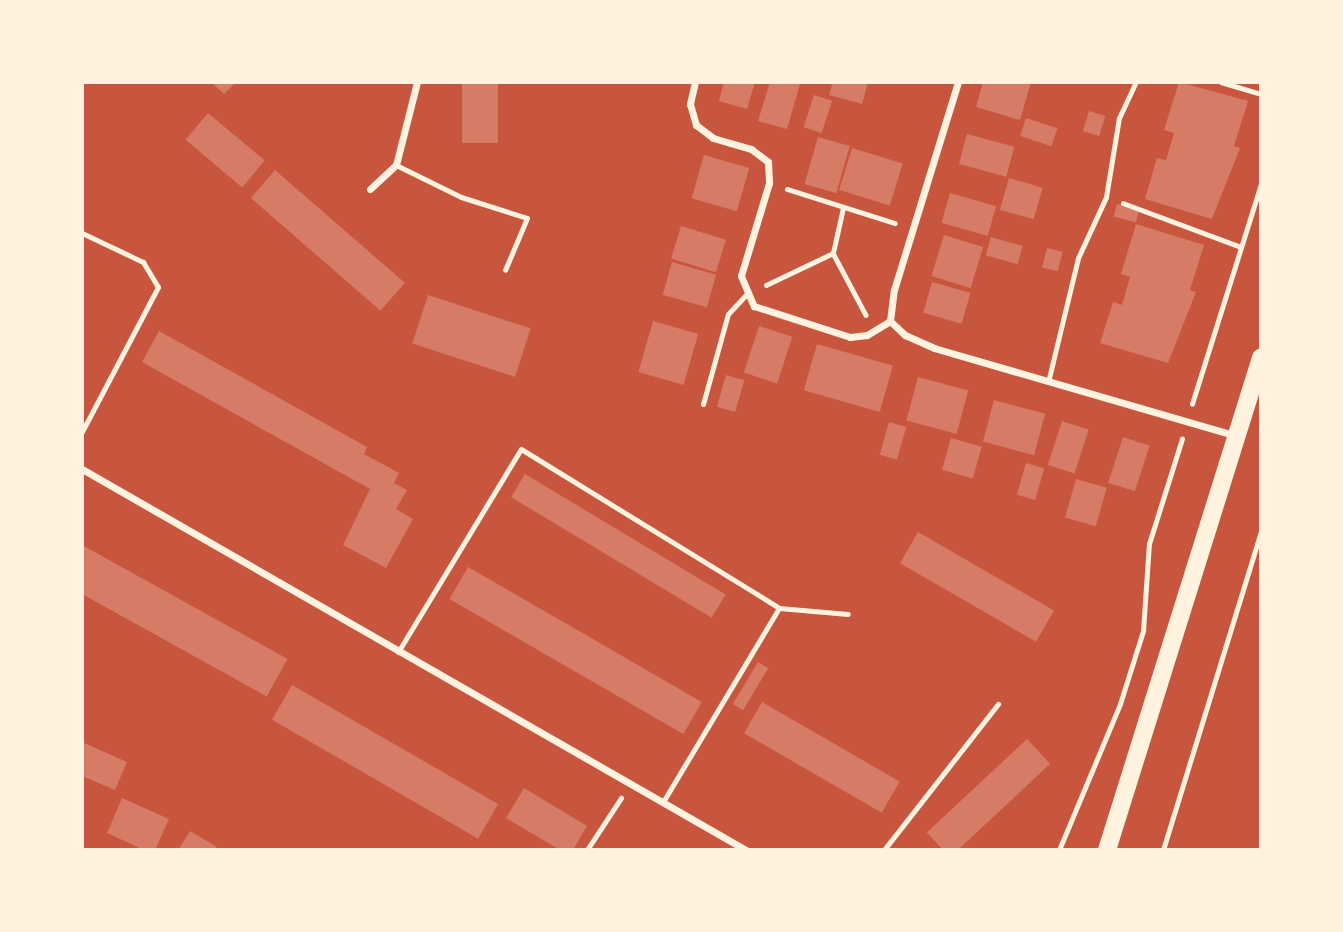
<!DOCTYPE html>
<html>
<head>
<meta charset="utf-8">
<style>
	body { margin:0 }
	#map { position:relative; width:1343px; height:932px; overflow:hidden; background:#c8553d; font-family:Rubik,sans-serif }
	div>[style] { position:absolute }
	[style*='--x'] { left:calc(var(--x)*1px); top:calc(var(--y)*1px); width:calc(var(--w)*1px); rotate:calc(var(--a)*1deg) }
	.building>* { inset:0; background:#d67c66; transform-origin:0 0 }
	.path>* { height:4.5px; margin:-2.25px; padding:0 2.25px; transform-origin:2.25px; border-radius:2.25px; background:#fff3e0 }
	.service>* { height:5px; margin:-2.5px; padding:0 2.5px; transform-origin:2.5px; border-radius:2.5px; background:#fff3e0 }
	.minor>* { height:7px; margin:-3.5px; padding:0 3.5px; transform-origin:3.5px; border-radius:3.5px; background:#fff3e0 }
	.primary>* { height:18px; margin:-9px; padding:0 9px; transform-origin:9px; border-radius:9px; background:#fff3e0 }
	span { translate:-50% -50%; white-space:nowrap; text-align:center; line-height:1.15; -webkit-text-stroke:7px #fff3e0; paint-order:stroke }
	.frame { position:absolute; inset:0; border:84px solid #fff3e0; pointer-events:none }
</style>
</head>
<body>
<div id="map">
	<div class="building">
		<i style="clip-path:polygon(211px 82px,236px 82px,224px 94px)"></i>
		<i style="left:462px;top:82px;width:36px;height:61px"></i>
		<i style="clip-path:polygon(724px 82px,755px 82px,747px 109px,719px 101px)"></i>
		<i style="clip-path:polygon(770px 82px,800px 84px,787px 129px,758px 121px)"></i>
		<i style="clip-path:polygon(833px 82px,868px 82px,862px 104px,829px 95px)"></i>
		<i style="clip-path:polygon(983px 82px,1031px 82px,1020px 120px,976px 107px)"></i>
		<i style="clip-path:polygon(1179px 82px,1248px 101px,1234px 146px,1240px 148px,1212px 219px,1145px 199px,1157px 158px,1166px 160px,1174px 133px,1164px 130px)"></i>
		<i style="left:814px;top:95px;width:19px;height:34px;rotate:18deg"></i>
		<i style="left:1089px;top:111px;width:17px;height:21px;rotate:17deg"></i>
		<i style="left:208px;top:113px;width:74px;height:35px;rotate:40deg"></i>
		<i style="left:1026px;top:118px;width:33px;height:19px;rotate:18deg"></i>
		<i style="left:967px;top:134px;width:49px;height:31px;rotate:15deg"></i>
		<i style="left:818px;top:137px;width:33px;height:49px;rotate:16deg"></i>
		<i style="left:852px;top:148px;width:53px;height:44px;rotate:17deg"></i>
		<i style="left:704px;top:155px;width:47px;height:45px;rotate:16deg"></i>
		<i style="left:275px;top:170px;width:172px;height:37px;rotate:41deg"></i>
		<i style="left:1009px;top:178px;width:35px;height:33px;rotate:16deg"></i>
		<i style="left:950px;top:193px;width:48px;height:31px;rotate:16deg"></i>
		<i style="left:1117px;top:204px;width:23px;height:13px;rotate:15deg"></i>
		<i style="clip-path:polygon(1136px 224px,1204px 245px,1190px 290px,1196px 292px,1168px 363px,1100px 343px,1113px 302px,1122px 305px,1130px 277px,1121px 274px)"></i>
		<i style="left:681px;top:226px;width:47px;height:34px;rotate:17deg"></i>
		<i style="left:944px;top:235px;width:41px;height:43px;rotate:17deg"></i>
		<i style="left:991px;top:237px;width:33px;height:19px;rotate:16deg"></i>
		<i style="left:1047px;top:248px;width:16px;height:20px;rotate:14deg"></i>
		<i style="left:672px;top:262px;width:46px;height:34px;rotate:16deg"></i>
		<i style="left:932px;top:282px;width:40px;height:32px;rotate:16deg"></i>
		<i style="left:428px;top:295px;width:108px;height:51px;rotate:18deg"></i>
		<i style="left:653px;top:321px;width:47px;height:53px;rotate:16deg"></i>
		<i style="left:759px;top:326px;width:35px;height:49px;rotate:18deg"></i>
		<i style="clip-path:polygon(159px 331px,367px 447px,364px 454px,399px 473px,394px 483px,407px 490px,396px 509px,413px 519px,386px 568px,343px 545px,370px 489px,142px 362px)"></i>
		<i style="left:817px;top:344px;width:79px;height:48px;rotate:16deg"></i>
		<i style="left:726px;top:375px;width:19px;height:33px;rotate:16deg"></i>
		<i style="left:918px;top:377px;width:52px;height:45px;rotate:15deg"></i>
		<i style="left:994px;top:400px;width:53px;height:43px;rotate:15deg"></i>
		<i style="left:1062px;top:421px;width:28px;height:46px;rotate:18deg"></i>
		<i style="left:889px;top:422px;width:18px;height:34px;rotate:16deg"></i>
		<i style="left:1123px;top:437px;width:28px;height:48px;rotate:18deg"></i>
		<i style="left:951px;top:438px;width:32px;height:33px;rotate:16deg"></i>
		<i style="left:1026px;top:463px;width:19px;height:33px;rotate:16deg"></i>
		<i style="left:525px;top:474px;width:234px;height:27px;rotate:31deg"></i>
		<i style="left:1076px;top:479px;width:32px;height:40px;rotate:16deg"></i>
		<i style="left:918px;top:532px;width:157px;height:36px;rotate:30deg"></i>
		<i style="left:82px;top:545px;width:235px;height:43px;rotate:29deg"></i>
		<i style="left:468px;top:567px;width:270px;height:37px;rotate:30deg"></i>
		<i style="left:758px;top:662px;width:12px;height:49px;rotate:31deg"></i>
		<i style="left:292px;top:685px;width:238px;height:40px;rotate:30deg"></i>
		<i style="left:762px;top:702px;width:159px;height:36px;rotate:30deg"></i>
		<i style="left:1027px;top:739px;width:34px;height:137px;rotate:47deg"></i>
		<i style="clip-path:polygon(82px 742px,127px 762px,115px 790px,82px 776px)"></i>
		<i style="clip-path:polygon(524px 788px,587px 826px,573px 850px,560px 850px,506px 818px)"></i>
		<i style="clip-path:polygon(122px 798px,169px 819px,155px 850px,144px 850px,107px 833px)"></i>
		<i style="clip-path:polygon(190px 831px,212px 844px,220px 850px,178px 850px)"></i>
	</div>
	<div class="path">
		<i style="--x:1221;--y:82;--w:42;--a:16.7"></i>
		<i style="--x:787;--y:189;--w:113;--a:17.5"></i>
		<i style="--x:1123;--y:203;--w:126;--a:20.4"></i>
		<i style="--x:833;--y:253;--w:46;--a:-77.5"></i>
		<i style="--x:766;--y:285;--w:74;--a:-25.5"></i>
		<i style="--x:833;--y:253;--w:70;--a:62"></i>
		<i style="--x:1192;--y:404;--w:231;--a:-72.6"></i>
		<i style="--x:587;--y:850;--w:62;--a:-56.8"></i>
		<i style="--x:884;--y:850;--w:185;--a:-52"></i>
		<i style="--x:1059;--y:850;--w:158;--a:-67.3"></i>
		<i style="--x:1120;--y:704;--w:77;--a:-72.5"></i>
		<i style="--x:1143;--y:631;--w:87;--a:-86.1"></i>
		<i style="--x:1149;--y:544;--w:110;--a:-72.6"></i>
		<i style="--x:1163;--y:850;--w:333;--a:-72.9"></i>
	</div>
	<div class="service">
		<i style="--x:396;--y:165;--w:72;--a:26.2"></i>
		<i style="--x:461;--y:197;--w:69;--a:17.7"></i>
		<i style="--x:527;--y:218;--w:56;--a:112.9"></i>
		<i style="--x:82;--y:233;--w:68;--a:25.4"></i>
		<i style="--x:143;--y:262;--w:29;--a:59"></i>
		<i style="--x:158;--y:287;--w:164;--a:117.7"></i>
		<i style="--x:1049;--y:378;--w:123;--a:-76.4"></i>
		<i style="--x:1078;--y:258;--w:67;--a:-65.3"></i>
		<i style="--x:1106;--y:197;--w:80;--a:-80.7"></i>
		<i style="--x:1119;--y:118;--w:40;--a:-65"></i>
		<i style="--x:703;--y:404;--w:93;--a:-74.5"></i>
		<i style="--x:728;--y:314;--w:26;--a:-47"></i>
		<i style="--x:779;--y:608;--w:69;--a:5"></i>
		<i style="--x:398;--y:652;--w:237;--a:-58.8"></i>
		<i style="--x:521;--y:449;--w:303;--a:31.6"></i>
		<i style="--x:779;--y:608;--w:226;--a:120.9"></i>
	</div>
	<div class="minor">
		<i style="--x:695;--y:82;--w:23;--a:103"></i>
		<i style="--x:690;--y:104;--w:22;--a:74"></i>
		<i style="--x:696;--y:125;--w:21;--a:37"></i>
		<i style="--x:713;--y:138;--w:40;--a:16"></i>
		<i style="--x:751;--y:149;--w:21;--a:37"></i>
		<i style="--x:768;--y:162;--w:21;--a:87"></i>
		<i style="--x:769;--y:183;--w:97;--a:106.8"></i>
		<i style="--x:741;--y:276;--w:33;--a:67"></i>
		<i style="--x:754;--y:306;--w:101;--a:17.9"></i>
		<i style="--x:850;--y:337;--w:17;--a:-7"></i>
		<i style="--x:867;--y:335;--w:27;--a:-31"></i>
		<i style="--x:890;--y:321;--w:21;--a:43"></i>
		<i style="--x:905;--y:335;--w:32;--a:24"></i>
		<i style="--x:934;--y:348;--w:316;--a:16.2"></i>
		<i style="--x:370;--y:189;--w:35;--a:-43"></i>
		<i style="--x:396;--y:165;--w:86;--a:-75.8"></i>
		<i style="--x:890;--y:321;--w:31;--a:-83"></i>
		<i style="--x:894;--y:290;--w:218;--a:-72.9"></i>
		<i style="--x:82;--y:469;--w:766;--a:29.85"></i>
	</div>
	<div class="primary">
		<i style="--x:1107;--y:850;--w:516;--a:-72.62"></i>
	</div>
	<div class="frame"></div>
</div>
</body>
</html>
